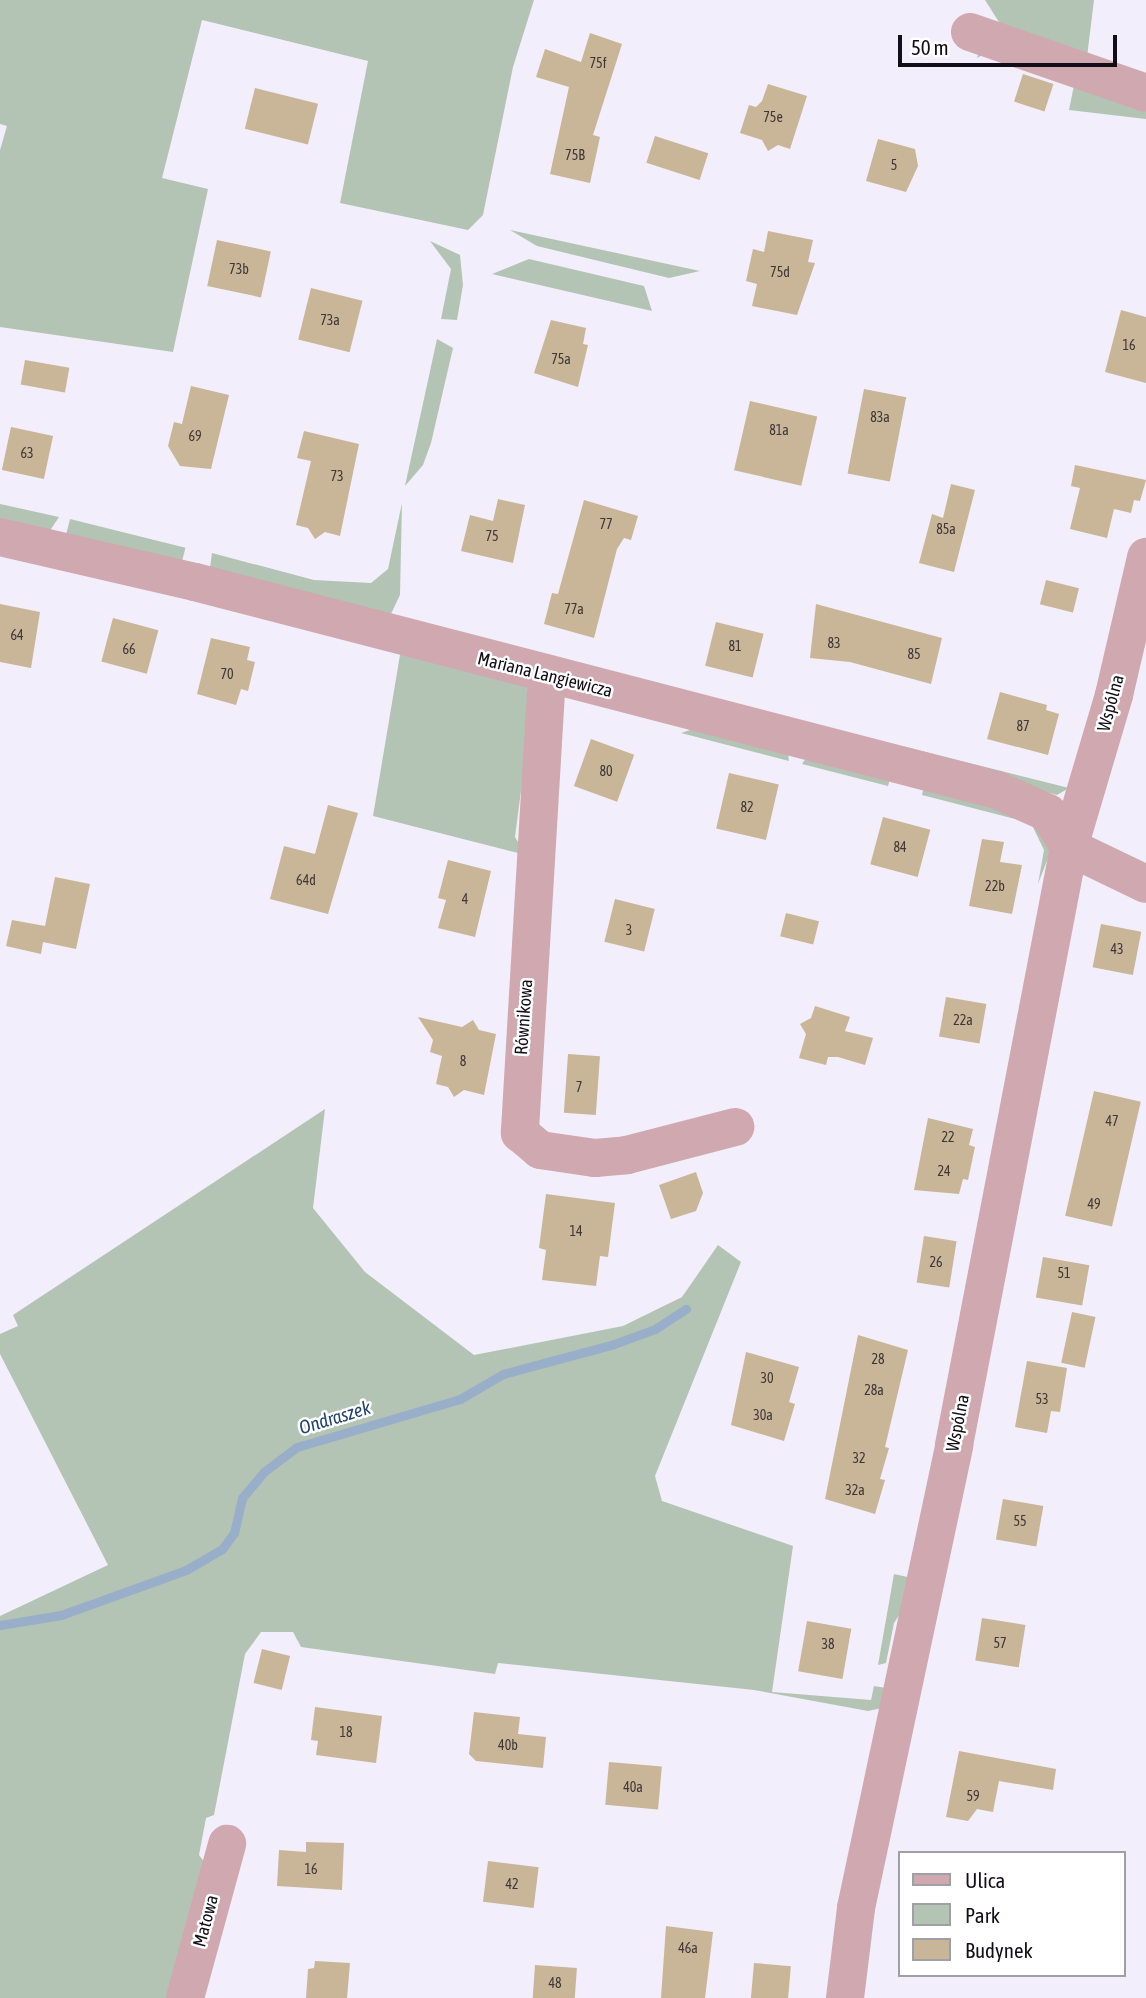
<!DOCTYPE html>
<html>
<head>
<meta charset="utf-8">
<style>
	body { margin:0 }
	#map { position:relative; width:1146px; height:1998px; overflow:hidden; background:#f3eefb; font-family:"Asap Condensed",sans-serif }
	div>[style] { position:absolute }
	[style*='--x'] { left:calc(var(--x)*1px); top:calc(var(--y)*1px); width:calc(var(--w)*1px); rotate:calc(var(--a)*1deg) }
	.green>* { inset:0; background:#b4c4b4; transform-origin:0 0 }
	.stream>* { height:9px; margin:-4.5px; padding:0 4.5px; transform-origin:4.5px; border-radius:4.5px; background:#98aec9 }
	.building>* { inset:0; background:#c9b598; transform-origin:0 0 }
	.minor>* { height:38px; margin:-19px; padding:0 19px; transform-origin:19px; border-radius:19px; background:#d0a8af }
	span { translate:-50% -50%; white-space:nowrap; text-align:center; line-height:1.15; -webkit-text-stroke:5px #fff; paint-order:stroke }
	.number-label { font-size:14px; color:#403838 }
	.number-label span { -webkit-text-stroke-width:0 }
	.street-label { font-size:18px; color:#120e18 }
	.water-label { font-size:19px; color:#234369; font-style:italic }
	.legend { position:absolute; left:898px; top:1851px; width:228px; height:126px; box-sizing:border-box; background:#fff; border:2px solid #a09fa3; margin:0; padding:9px 12px; list-style:none; font-size:21px; color:#120e18 }
	.legend li { display:flex; align-items:center; gap:14px; height:35px }
	.legend b { width:35px; border:2px solid #a09fa3 }
	.scale { position:absolute; left:898px; top:35px; width:219px; height:32px; box-sizing:border-box; border:4px solid #120e18; border-top:0; padding-left:9px; font-size:21px; line-height:24px; white-space:nowrap; color:#120e18; -webkit-text-stroke:5px #fff; paint-order:stroke }
</style>
</head>
<body>
<div id="map">
	<div class="green">
		<i style="clip-path:polygon(0 0,534px 0,513px 67px,483px 215px,468px 230px,340px 203px,368px 61px,202px 20px,162px 178px,208px 189px,173px 352px,0 327px,0 150px,7px 126px,0 124px)"></i>
		<i style="clip-path:polygon(985px 0,1094px 0,1086px 65px,1009px 38px)"></i>
		<i style="clip-path:polygon(989px 48px,1146px 101px,1146px 119px,1069px 110px,1075px 80px,988px 52px,977px 58px,979px 52px)"></i>
		<i style="clip-path:polygon(510px 230px,700px 271px,669px 278px,537px 246px)"></i>
		<i style="clip-path:polygon(430px 241px,460px 255px,463px 285px,457px 320px,441px 319px,451px 269px)"></i>
		<i style="clip-path:polygon(529px 259px,644px 286px,652px 311px,492px 274px)"></i>
		<i style="clip-path:polygon(437px 339px,453px 348px,431px 443px,423px 465px,405px 486px)"></i>
		<i style="clip-path:polygon(402px 503px,400px 595px,390px 616px,209px 575px,212px 553px,314px 580px,371px 583px,388px 569px)"></i>
		<i style="clip-path:polygon(0 504px,59px 517px,51px 529px,38px 533px,0 525px)"></i>
		<i style="left:70px;top:519px;width:119px;height:16px;rotate:14deg"></i>
		<i style="clip-path:polygon(401px 649px,525px 685px,533px 698px,515px 837px,526px 855px,373px 816px)"></i>
		<i style="clip-path:polygon(696px 728px,788px 754px,789px 761px,681px 733px)"></i>
		<i style="clip-path:polygon(902px 746px,1069px 788px,1057px 795px,950px 766px)"></i>
		<i style="clip-path:polygon(806px 758px,891px 775px,888px 786px,802px 764px)"></i>
		<i style="clip-path:polygon(925px 782px,1023px 811px,1053px 845px,1038px 884px,1044px 850px,1031px 823px,922px 795px)"></i>
		<i style="clip-path:polygon(325px 1109px,313px 1208px,365px 1272px,474px 1355px,623px 1326px,682px 1297px,718px 1245px,741px 1262px,655px 1476px,662px 1501px,793px 1546px,772px 1692px,871px 1700px,874px 1686px,886px 1688px,882px 1708px,868px 1711px,754px 1690px,498px 1663px,495px 1674px,301px 1647px,293px 1632px,261px 1632px,245px 1654px,214px 1815px,206px 1818px,199px 1855px,214px 1875px,177px 1998px,0 1998px,0 1616px,108px 1565px,0 1354px,0 1334px,18px 1326px,13px 1315px)"></i>
		<i style="clip-path:polygon(894px 1574px,912px 1578px,906px 1605px,894px 1623px,886px 1663px,878px 1665px)"></i>
	</div>
	<div class="stream">
		<i style="--x:0;--y:1625;--w:62;--a:-9.3"></i>
		<i style="--x:61;--y:1615;--w:133;--a:-19.8"></i>
		<i style="--x:186;--y:1570;--w:42;--a:-30.3"></i>
		<i style="--x:222;--y:1549;--w:20;--a:-53"></i>
		<i style="--x:234;--y:1533;--w:36;--a:-77"></i>
		<i style="--x:242;--y:1498;--w:35;--a:-50"></i>
		<i style="--x:265;--y:1471;--w:40;--a:-37"></i>
		<i style="--x:297;--y:1447;--w:170;--a:-16.4"></i>
		<i style="--x:460;--y:1399;--w:50;--a:-30.2"></i>
		<i style="--x:503;--y:1374;--w:115;--a:-15.1"></i>
		<i style="--x:614;--y:1344;--w:44;--a:-20.1"></i>
		<i style="--x:655;--y:1329;--w:37;--a:-33"></i>
	</div>
	<div class="building">
		<i style="clip-path:polygon(590px 33px,622px 44px,593px 135px,600px 137px,590px 183px,550px 174px,569px 87px,536px 77px,545px 49px,581px 62px)"></i>
		<i style="left:1023px;top:74px;width:32px;height:29px;rotate:18deg"></i>
		<i style="clip-path:polygon(768px 84px,807px 96px,790px 149px,778px 145px,768px 151px,762px 140px,740px 133px,749px 105px,756px 107px,762px 101px)"></i>
		<i style="left:255px;top:88px;width:65px;height:42px;rotate:14deg"></i>
		<i style="left:655px;top:136px;width:56px;height:28px;rotate:18deg"></i>
		<i style="clip-path:polygon(878px 139px,915px 149px,918px 166px,906px 192px,866px 181px)"></i>
		<i style="clip-path:polygon(768px 231px,813px 240px,808px 262px,815px 263px,797px 315px,752px 306px,757px 284px,746px 281px,753px 249px,764px 252px)"></i>
		<i style="left:217px;top:240px;width:55px;height:47px;rotate:12deg"></i>
		<i style="left:311px;top:288px;width:53px;height:53px;rotate:14deg"></i>
		<i style="clip-path:polygon(1121px 310px,1146px 317px,1146px 383px,1105px 372px)"></i>
		<i style="clip-path:polygon(551px 320px,586px 328px,583px 344px,588px 345px,578px 387px,534px 373px)"></i>
		<i style="left:25px;top:360px;width:45px;height:25px;rotate:10deg"></i>
		<i style="clip-path:polygon(191px 386px,229px 395px,211px 469px,180px 466px,168px 446px,174px 422px,182px 424px)"></i>
		<i style="left:864px;top:389px;width:43px;height:86px;rotate:11deg"></i>
		<i style="left:750px;top:401px;width:69px;height:71px;rotate:13deg"></i>
		<i style="left:11px;top:427px;width:43px;height:44px;rotate:12deg"></i>
		<i style="clip-path:polygon(304px 431px,359px 444px,340px 536px,325px 532px,315px 539px,308px 528px,296px 525px,311px 461px,297px 458px)"></i>
		<i style="clip-path:polygon(1075px 465px,1146px 480px,1140px 501px,1134px 500px,1131px 513px,1114px 509px,1107px 538px,1070px 529px,1080px 488px,1071px 486px)"></i>
		<i style="clip-path:polygon(951px 484px,975px 490px,954px 572px,919px 563px,932px 514px,943px 518px)"></i>
		<i style="clip-path:polygon(498px 499px,525px 505px,513px 563px,461px 551px,470px 515px,493px 521px)"></i>
		<i style="clip-path:polygon(584px 500px,638px 516px,631px 540px,624px 538px,617px 549px,594px 638px,544px 624px,552px 593px,558px 594px)"></i>
		<i style="left:1046px;top:580px;width:34px;height:25px;rotate:14deg"></i>
		<i style="clip-path:polygon(0 604px,40px 612px,31px 668px,0 662px)"></i>
		<i style="clip-path:polygon(816px 604px,942px 638px,931px 684px,850px 662px,810px 658px)"></i>
		<i style="left:113px;top:618px;width:47px;height:45px;rotate:15deg"></i>
		<i style="left:716px;top:622px;width:49px;height:45px;rotate:14deg"></i>
		<i style="clip-path:polygon(211px 638px,250px 647px,247px 660px,255px 662px,248px 691px,241px 689px,236px 705px,197px 694px)"></i>
		<i style="clip-path:polygon(1000px 692px,1047px 705px,1046px 710px,1059px 714px,1048px 755px,987px 739px)"></i>
		<i style="left:591px;top:739px;width:46px;height:50px;rotate:20deg"></i>
		<i style="left:729px;top:773px;width:51px;height:57px;rotate:13deg"></i>
		<i style="clip-path:polygon(328px 805px,358px 813px,328px 914px,270px 899px,284px 846px,315px 854px)"></i>
		<i style="left:883px;top:817px;width:49px;height:49px;rotate:15deg"></i>
		<i style="clip-path:polygon(982px 839px,1004px 842px,1000px 862px,1022px 865px,1012px 914px,969px 906px)"></i>
		<i style="clip-path:polygon(448px 860px,491px 871px,475px 937px,438px 928px,446px 900px,438px 898px)"></i>
		<i style="clip-path:polygon(55px 877px,90px 884px,76px 949px,43px 942px,41px 954px,6px 946px,12px 920px,45px 926px)"></i>
		<i style="left:615px;top:899px;width:41px;height:44px;rotate:14deg"></i>
		<i style="left:786px;top:913px;width:34px;height:24px;rotate:14deg"></i>
		<i style="left:1101px;top:924px;width:41px;height:44px;rotate:11deg"></i>
		<i style="left:946px;top:997px;width:41px;height:40px;rotate:10deg"></i>
		<i style="clip-path:polygon(815px 1006px,850px 1017px,845px 1031px,873px 1038px,865px 1065px,838px 1057px,828px 1057px,826px 1065px,799px 1058px,806px 1034px,800px 1024px,811px 1018px)"></i>
		<i style="clip-path:polygon(418px 1017px,462px 1027px,473px 1020px,479px 1030px,496px 1034px,484px 1095px,464px 1090px,454px 1097px,448px 1087px,436px 1084px,442px 1056px,430px 1052px,433px 1040px)"></i>
		<i style="left:568px;top:1054px;width:32px;height:59px;rotate:4deg"></i>
		<i style="left:1094px;top:1091px;width:48px;height:128px;rotate:13deg"></i>
		<i style="clip-path:polygon(928px 1118px,973px 1129px,969px 1145px,975px 1147px,968px 1180px,963px 1179px,959px 1194px,914px 1190px)"></i>
		<i style="clip-path:polygon(696px 1172px,703px 1193px,696px 1211px,671px 1219px,659px 1185px)"></i>
		<i style="clip-path:polygon(546px 1194px,615px 1203px,608px 1257px,600px 1256px,596px 1286px,542px 1280px,546px 1250px,539px 1248px)"></i>
		<i style="left:924px;top:1236px;width:33px;height:47px;rotate:9deg"></i>
		<i style="left:1043px;top:1257px;width:47px;height:41px;rotate:10deg"></i>
		<i style="left:1072px;top:1312px;width:24px;height:52px;rotate:12deg"></i>
		<i style="clip-path:polygon(858px 1335px,908px 1350px,885px 1447px,889px 1448px,880px 1479px,885px 1480px,875px 1514px,825px 1499px)"></i>
		<i style="clip-path:polygon(746px 1352px,799px 1367px,789px 1402px,795px 1404px,784px 1441px,731px 1425px)"></i>
		<i style="clip-path:polygon(1027px 1361px,1067px 1368px,1060px 1412px,1051px 1411px,1047px 1433px,1015px 1427px)"></i>
		<i style="left:1003px;top:1499px;width:41px;height:41px;rotate:10deg"></i>
		<i style="left:982px;top:1618px;width:44px;height:43px;rotate:9deg"></i>
		<i style="left:807px;top:1621px;width:45px;height:51px;rotate:10deg"></i>
		<i style="left:262px;top:1649px;width:29px;height:35px;rotate:14deg"></i>
		<i style="clip-path:polygon(315px 1707px,382px 1716px,376px 1763px,316px 1755px,318px 1741px,311px 1740px)"></i>
		<i style="clip-path:polygon(474px 1712px,520px 1717px,518px 1734px,546px 1737px,543px 1768px,476px 1761px,469px 1754px)"></i>
		<i style="clip-path:polygon(959px 1751px,1056px 1769px,1053px 1790px,999px 1781px,993px 1812px,977px 1809px,968px 1821px,946px 1817px)"></i>
		<i style="left:609px;top:1762px;width:53px;height:43px;rotate:5deg"></i>
		<i style="clip-path:polygon(306px 1842px,344px 1843px,342px 1890px,277px 1886px,279px 1850px,306px 1852px)"></i>
		<i style="left:488px;top:1861px;width:51px;height:41px;rotate:7deg"></i>
		<i style="clip-path:polygon(666px 1926px,713px 1932px,705px 1998px,661px 1998px)"></i>
		<i style="clip-path:polygon(315px 1961px,350px 1963px,347px 1998px,306px 1998px,308px 1969px,314px 1968px)"></i>
		<i style="left:754px;top:1963px;width:37px;height:35px;rotate:5deg"></i>
		<i style="left:535px;top:1965px;width:42px;height:33px;rotate:4deg"></i>
	</div>
	<div class="minor">
		<i style="--x:970;--y:32;--w:186;--a:19.1"></i>
		<i style="--x:0;--y:537;--w:200;--a:13"></i>
		<i style="--x:195;--y:582;--w:829;--a:14.54"></i>
		<i style="--x:997;--y:790;--w:56;--a:24.3"></i>
		<i style="--x:1048;--y:813;--w:40;--a:58"></i>
		<i style="--x:547;--y:675;--w:459;--a:93.4"></i>
		<i style="--x:520;--y:1133;--w:26;--a:40"></i>
		<i style="--x:540;--y:1150;--w:56;--a:8.3"></i>
		<i style="--x:595;--y:1158;--w:32;--a:-5"></i>
		<i style="--x:627;--y:1155;--w:112;--a:-14.5"></i>
		<i style="--x:1069;--y:847;--w:85;--a:25.7"></i>
		<i style="--x:185;--y:1998;--w:160;--a:-74.7"></i>
		<i style="--x:845;--y:1998;--w:91;--a:-83"></i>
		<i style="--x:856;--y:1908;--w:473;--a:-78"></i>
		<i style="--x:954;--y:1445;--w:609;--a:-79.11"></i>
		<i style="--x:1069;--y:847;--w:159;--a:-73.5"></i>
		<i style="--x:1114;--y:695;--w:142;--a:-76.9"></i>
	</div>
	<div class="number-label">
		<span style="left:598px;top:63px">75f</span>
		<span style="left:773px;top:117px">75e</span>
		<span style="left:575px;top:155px">75B</span>
		<span style="left:894px;top:165px">5</span>
		<span style="left:239px;top:269px">73b</span>
		<span style="left:780px;top:272px">75d</span>
		<span style="left:330px;top:320px">73a</span>
		<span style="left:1129px;top:345px">16</span>
		<span style="left:561px;top:359px">75a</span>
		<span style="left:880px;top:417px">83a</span>
		<span style="left:779px;top:430px">81a</span>
		<span style="left:195px;top:436px">69</span>
		<span style="left:27px;top:453px">63</span>
		<span style="left:337px;top:476px">73</span>
		<span style="left:606px;top:524px">77</span>
		<span style="left:946px;top:529px">85a</span>
		<span style="left:492px;top:536px">75</span>
		<span style="left:574px;top:609px">77a</span>
		<span style="left:17px;top:635px">64</span>
		<span style="left:834px;top:643px">83</span>
		<span style="left:735px;top:646px">81</span>
		<span style="left:129px;top:649px">66</span>
		<span style="left:914px;top:654px">85</span>
		<span style="left:227px;top:674px">70</span>
		<span style="left:1023px;top:726px">87</span>
		<span style="left:606px;top:771px">80</span>
		<span style="left:747px;top:807px">82</span>
		<span style="left:900px;top:847px">84</span>
		<span style="left:306px;top:880px">64d</span>
		<span style="left:995px;top:886px">22b</span>
		<span style="left:465px;top:899px">4</span>
		<span style="left:629px;top:930px">3</span>
		<span style="left:1117px;top:949px">43</span>
		<span style="left:963px;top:1020px">22a</span>
		<span style="left:463px;top:1061px">8</span>
		<span style="left:579px;top:1087px">7</span>
		<span style="left:1112px;top:1121px">47</span>
		<span style="left:948px;top:1137px">22</span>
		<span style="left:944px;top:1171px">24</span>
		<span style="left:1094px;top:1204px">49</span>
		<span style="left:576px;top:1231px">14</span>
		<span style="left:936px;top:1262px">26</span>
		<span style="left:1064px;top:1273px">51</span>
		<span style="left:878px;top:1359px">28</span>
		<span style="left:767px;top:1378px">30</span>
		<span style="left:874px;top:1390px">28a</span>
		<span style="left:1042px;top:1399px">53</span>
		<span style="left:763px;top:1415px">30a</span>
		<span style="left:859px;top:1458px">32</span>
		<span style="left:855px;top:1490px">32a</span>
		<span style="left:1020px;top:1521px">55</span>
		<span style="left:1000px;top:1643px">57</span>
		<span style="left:828px;top:1644px">38</span>
		<span style="left:346px;top:1732px">18</span>
		<span style="left:508px;top:1745px">40b</span>
		<span style="left:633px;top:1787px">40a</span>
		<span style="left:973px;top:1796px">59</span>
		<span style="left:311px;top:1869px">16</span>
		<span style="left:512px;top:1884px">42</span>
		<span style="left:688px;top:1948px">46a</span>
		<span style="left:555px;top:1983px">48</span>
	</div>
	<div class="street-label">
		<span style="left:545px;top:675px;rotate:14deg">Mariana Langiewicza</span>
		<span style="left:1111px;top:703px;rotate:-75deg">Wspólna</span>
		<span style="left:524px;top:1017px;rotate:-86deg">Równikowa</span>
		<span style="left:958px;top:1423px;rotate:-79deg">Wspólna</span>
		<span style="left:206px;top:1921px;rotate:-75deg">Matowa</span>
	</div>
	<div class="water-label">
		<span style="left:335px;top:1418px;rotate:-17deg">Ondraszek</span>
	</div>
	<ul class="legend">
	<li><b style="height:9px;background:#d0a8af"></b>Ulica</li>
	<li><b style="height:19px;background:#b4c4b4"></b>Park</li>
	<li><b style="height:19px;background:#c9b598"></b>Budynek</li>
	</ul>
	<div class="scale">50 m</div>
</div>
</body>
</html>
